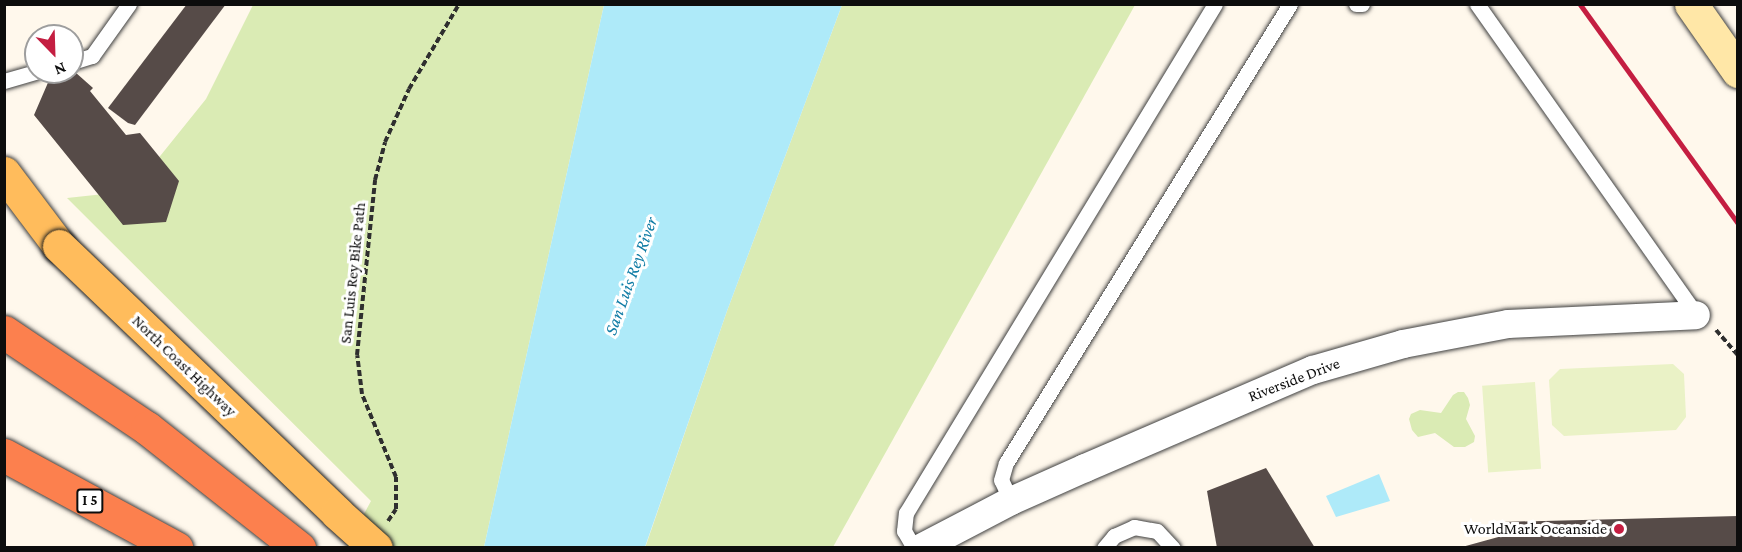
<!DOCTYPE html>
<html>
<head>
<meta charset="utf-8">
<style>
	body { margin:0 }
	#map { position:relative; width:1742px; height:552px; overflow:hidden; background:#fff8ec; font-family:"Crimson Pro",serif }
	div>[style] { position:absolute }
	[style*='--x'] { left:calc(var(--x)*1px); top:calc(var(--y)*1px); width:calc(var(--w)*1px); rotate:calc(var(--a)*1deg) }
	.green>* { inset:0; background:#daebb4 }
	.pitch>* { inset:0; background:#eaf2c6; transform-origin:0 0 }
	.water>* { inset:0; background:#aeeaf9 }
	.building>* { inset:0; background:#564b48 }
	.path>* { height:4px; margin-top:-2px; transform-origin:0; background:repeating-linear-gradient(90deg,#2f2f2f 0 6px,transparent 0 9px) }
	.roads { filter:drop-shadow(0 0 2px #404040) drop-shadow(0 0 2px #404040) }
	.lane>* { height:15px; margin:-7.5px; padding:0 7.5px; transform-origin:7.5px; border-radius:7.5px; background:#fff }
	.street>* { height:28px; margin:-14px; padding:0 14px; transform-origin:14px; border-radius:14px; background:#fff }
	.secondary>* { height:33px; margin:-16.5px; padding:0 16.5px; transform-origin:16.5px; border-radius:16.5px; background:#ffe7a7 }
	.primary>* { height:33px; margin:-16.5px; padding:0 16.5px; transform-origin:16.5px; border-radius:16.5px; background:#ffbc5c }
	.highway>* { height:33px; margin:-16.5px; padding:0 16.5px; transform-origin:16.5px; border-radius:16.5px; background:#fc804e }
	.rail>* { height:4.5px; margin:-2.25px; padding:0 2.25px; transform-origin:2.25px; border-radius:2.25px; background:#c41e41 }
	.bridges { filter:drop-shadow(0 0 2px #1e1e1e) drop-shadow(0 0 2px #1e1e1e) }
	.primary-bridge>* { height:33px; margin:-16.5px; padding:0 16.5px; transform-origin:16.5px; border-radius:16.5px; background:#ffbc5c }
	.dots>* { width:16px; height:16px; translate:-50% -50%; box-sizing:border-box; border:3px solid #fff; border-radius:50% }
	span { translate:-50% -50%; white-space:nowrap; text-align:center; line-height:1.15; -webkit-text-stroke:6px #fff; paint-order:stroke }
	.shield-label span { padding:2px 4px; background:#fff; border:2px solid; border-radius:4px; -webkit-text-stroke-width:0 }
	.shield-label { font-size:15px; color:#0d0d0d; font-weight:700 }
	.street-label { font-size:16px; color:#0d0d0d }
	.poi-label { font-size:16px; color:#0d0d0d }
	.right { translate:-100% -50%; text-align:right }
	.water-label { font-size:18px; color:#107ca5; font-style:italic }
	.frame { position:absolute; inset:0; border:6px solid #0d0d0d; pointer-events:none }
	.north { position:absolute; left:24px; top:24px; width:60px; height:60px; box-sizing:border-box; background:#fff; border:2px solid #9e9e9e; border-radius:50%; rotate:157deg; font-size:16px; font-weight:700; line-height:24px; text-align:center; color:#0d0d0d }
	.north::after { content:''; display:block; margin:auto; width:21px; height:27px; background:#c41e41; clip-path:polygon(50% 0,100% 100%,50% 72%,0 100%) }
</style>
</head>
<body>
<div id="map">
	<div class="green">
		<i style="clip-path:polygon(253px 5px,604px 5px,484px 547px,346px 547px,371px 501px,67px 198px,132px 191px,206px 99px)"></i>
		<i style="clip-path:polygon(842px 5px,1135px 5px,833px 547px,645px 548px,727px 311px)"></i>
		<i style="clip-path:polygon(1458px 392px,1464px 392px,1468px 398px,1470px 405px,1466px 419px,1475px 436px,1474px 442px,1465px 447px,1454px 447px,1435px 433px,1418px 437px,1412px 430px,1409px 419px,1411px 414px,1420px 410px,1441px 413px,1453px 395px)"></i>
	</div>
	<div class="pitch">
		<i style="clip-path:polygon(1673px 364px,1684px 374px,1686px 417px,1676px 430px,1564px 436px,1552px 425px,1549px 380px,1560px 369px)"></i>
		<i style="left:1535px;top:382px;width:87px;height:53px;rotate:86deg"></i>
	</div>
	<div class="water">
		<i style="clip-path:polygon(604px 5px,842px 5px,727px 311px,645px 547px,484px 547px)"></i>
		<i style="clip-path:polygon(1379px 474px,1390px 501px,1336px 517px,1326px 496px)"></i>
	</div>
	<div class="building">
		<i style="clip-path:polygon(187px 4px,226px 4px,135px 125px,128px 123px,108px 108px)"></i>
		<i style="clip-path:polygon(75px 72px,93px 88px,90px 91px,126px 135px,140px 133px,179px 181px,166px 222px,123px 225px,34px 115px,50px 78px)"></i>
		<i style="clip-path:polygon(1266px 468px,1315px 548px,1217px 548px,1207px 491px)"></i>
		<i style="clip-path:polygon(1738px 516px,1738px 548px,1462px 547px,1502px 536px,1501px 522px)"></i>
	</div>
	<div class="path">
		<i style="--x:1716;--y:330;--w:33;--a:49"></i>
		<i style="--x:388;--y:521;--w:14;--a:-56"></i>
		<i style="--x:396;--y:509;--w:32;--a:-90"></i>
		<i style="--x:396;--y:477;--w:90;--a:-112.3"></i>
		<i style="--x:362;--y:394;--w:39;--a:-97"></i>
		<i style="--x:357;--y:355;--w:176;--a:-84.1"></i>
		<i style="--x:375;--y:180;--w:39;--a:-75"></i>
		<i style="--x:385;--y:142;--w:58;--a:-65.6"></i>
		<i style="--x:409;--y:89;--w:99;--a:-59.5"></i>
	</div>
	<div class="roads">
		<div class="lane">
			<i style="--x:1356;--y:4;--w:6;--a:0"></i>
			<i style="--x:1477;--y:4;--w:380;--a:54.8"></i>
			<i style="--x:72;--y:62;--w:21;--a:-17"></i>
			<i style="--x:92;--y:56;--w:64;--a:-54.6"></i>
			<i style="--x:4;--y:81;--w:33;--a:-16"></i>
			<i style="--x:1011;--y:501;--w:23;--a:-115"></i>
			<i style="--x:1001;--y:480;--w:18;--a:-74"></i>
			<i style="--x:1006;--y:463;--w:540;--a:-58.25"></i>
			<i style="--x:914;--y:548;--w:20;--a:-120"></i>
			<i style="--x:904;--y:531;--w:18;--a:-84"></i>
			<i style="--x:906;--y:513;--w:595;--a:-58.74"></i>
			<i style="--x:1104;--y:548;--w:16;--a:-50"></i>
			<i style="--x:1114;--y:536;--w:22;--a:-24"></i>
			<i style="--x:1134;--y:527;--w:23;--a:10"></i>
			<i style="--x:1157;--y:531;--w:23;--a:47"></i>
		</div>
		<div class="street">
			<i style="--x:921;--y:548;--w:102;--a:-27.6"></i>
			<i style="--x:1011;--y:501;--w:81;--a:-24"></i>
			<i style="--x:1085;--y:468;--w:248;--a:-23.3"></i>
			<i style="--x:1313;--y:370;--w:94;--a:-16.1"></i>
			<i style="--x:1403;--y:344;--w:107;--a:-10.8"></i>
			<i style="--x:1508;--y:324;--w:188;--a:-2.7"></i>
		</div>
		<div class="secondary">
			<i style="--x:1691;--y:4;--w:82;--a:55"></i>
		</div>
		<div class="primary">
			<i style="--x:4;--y:173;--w:91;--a:53"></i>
		</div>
		<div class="highway">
			<i style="--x:4;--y:332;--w:172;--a:33.9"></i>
			<i style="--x:147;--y:428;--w:194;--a:38.3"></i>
			<i style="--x:4;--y:455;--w:196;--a:28.4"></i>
		</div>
	</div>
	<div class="rail">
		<i style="--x:1580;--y:4;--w:270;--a:54.2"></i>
	</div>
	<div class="bridges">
		<div class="primary-bridge">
			<i style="--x:59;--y:246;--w:385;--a:43.8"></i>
			<i style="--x:337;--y:513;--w:52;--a:41.9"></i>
		</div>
	</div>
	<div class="dots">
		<i style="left:1619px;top:529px;background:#c41e41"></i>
	</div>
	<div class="shield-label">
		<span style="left:90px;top:501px">I 5</span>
	</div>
	<div class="street-label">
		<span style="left:353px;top:273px;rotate:-84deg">San Luis Rey Bike Path</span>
		<span style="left:184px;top:366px;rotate:44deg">North Coast Highway</span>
		<span style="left:1294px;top:380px;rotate:-21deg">Riverside Drive</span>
	</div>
	<div class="poi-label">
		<span class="right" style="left:1607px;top:529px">WorldMark Oceanside</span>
	</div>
	<div class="water-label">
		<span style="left:631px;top:276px;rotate:-70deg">San Luis Rey River</span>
	</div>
	<div class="frame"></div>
	<div class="north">N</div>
</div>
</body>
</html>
